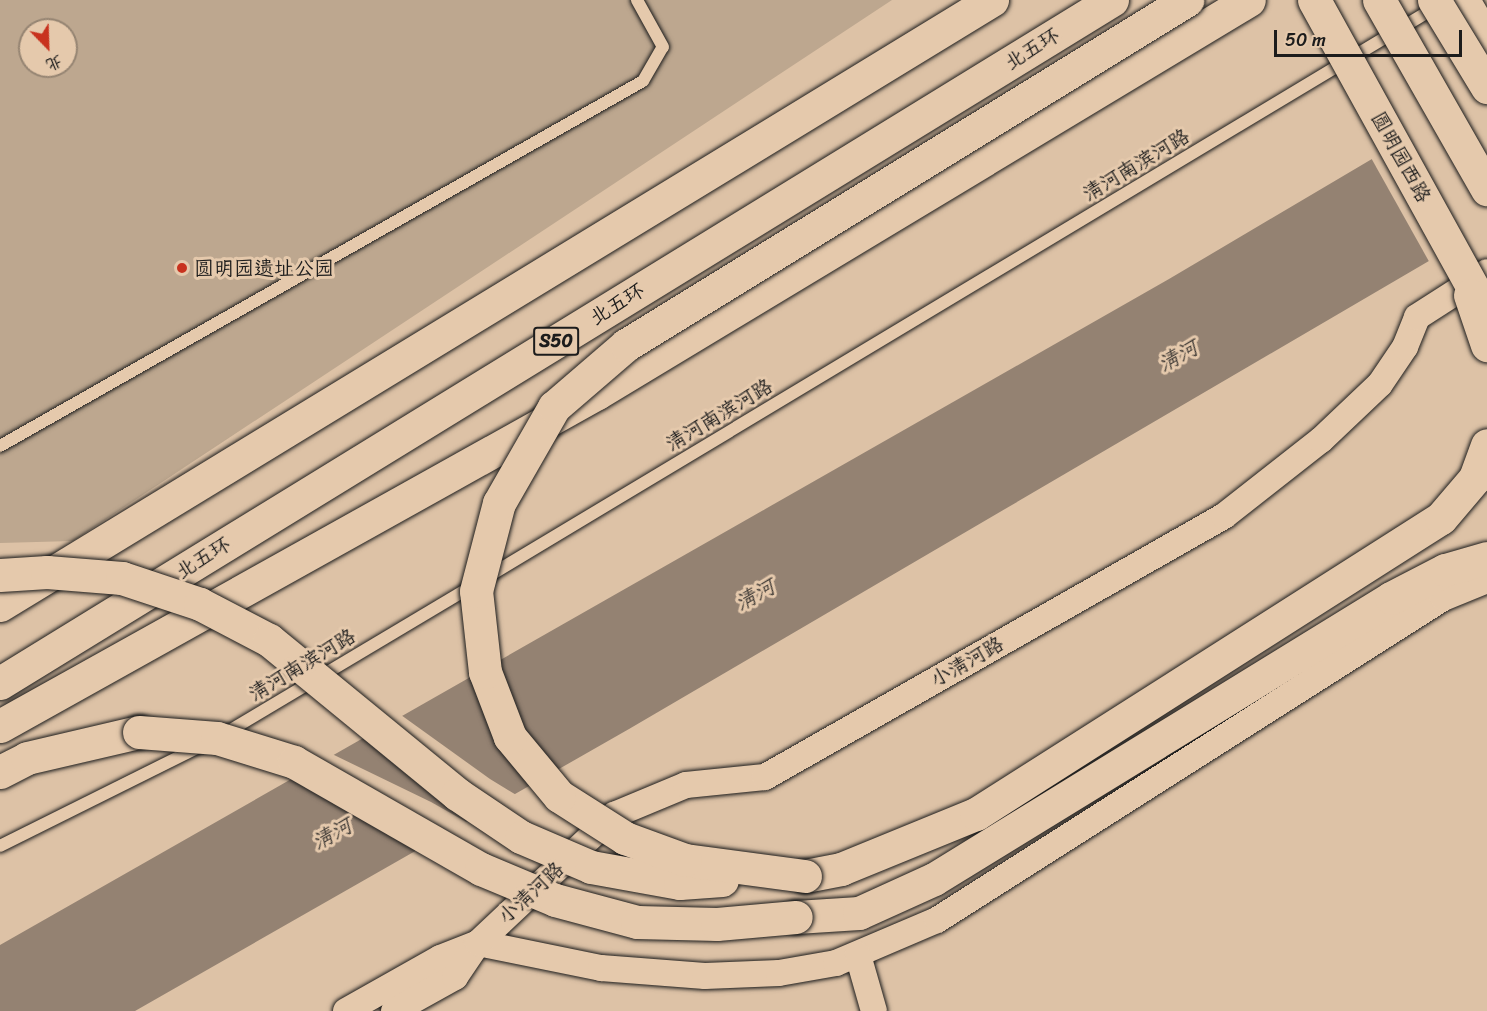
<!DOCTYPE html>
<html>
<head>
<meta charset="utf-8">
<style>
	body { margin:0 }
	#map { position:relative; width:1487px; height:1011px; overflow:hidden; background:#ddc2a6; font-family:Sriracha,"LXGW WenKai TC",sans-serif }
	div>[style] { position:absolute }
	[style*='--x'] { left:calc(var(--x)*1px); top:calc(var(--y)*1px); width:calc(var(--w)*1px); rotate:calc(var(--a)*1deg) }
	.green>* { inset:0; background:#bda78f }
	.water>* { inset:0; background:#948272 }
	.pier>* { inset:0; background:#ddc2a6 }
	.roads { filter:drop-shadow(0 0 2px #1c1c1c) drop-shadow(0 0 2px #1c1c1c) }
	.lane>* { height:12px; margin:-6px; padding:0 6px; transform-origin:6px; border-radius:6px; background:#e5c9ac }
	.street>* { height:26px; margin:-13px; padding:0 13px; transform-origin:13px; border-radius:13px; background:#e5c9ac }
	.secondary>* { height:33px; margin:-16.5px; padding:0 16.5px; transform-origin:16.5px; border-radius:16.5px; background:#e5c9ac }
	.highway>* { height:33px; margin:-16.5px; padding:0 16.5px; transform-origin:16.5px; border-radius:16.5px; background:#e5c9ac }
	.bridges { filter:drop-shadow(0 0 2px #1c1c1c) drop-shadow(0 0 2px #1c1c1c) }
	.secondary-bridge>* { height:33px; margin:-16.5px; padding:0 16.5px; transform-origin:16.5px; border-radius:16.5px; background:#e5c9ac }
	.highway-bridge>* { height:33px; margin:-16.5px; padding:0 16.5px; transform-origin:16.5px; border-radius:16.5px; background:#e5c9ac }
	.dots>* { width:16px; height:16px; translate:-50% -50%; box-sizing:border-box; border:3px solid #e5c9ac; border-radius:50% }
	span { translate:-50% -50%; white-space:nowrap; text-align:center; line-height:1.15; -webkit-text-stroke:6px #e5c9ac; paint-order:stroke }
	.shield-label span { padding:2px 4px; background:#e5c9ac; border:2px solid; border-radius:4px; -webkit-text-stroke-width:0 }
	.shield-label { font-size:18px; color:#1c1c1c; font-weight:700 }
	.street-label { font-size:20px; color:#1c1c1c }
	.poi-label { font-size:20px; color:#1c1c1c }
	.left { translate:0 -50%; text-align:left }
	.water-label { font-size:21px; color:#403b36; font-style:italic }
	.north { position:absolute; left:18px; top:18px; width:60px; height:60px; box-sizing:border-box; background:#e5c9ac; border:2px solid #958472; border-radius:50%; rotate:157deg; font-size:16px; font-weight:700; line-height:24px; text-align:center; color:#1c1c1c }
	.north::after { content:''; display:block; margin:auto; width:21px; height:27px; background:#c8321e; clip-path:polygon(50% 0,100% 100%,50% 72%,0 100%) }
	.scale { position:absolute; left:1274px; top:30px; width:188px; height:27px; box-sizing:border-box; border:3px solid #1c1c1c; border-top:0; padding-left:8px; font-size:18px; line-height:21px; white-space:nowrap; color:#1c1c1c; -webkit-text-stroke:4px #e5c9ac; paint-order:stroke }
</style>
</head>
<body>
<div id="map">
	<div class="green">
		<i style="clip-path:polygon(evenodd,0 0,892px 0,73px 541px,0 543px,0 0,30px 30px,66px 30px,66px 66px,30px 66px,30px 30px)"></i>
	</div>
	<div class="water">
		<i style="clip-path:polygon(1487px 91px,1487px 227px,629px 729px,135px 1011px,0 1011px,0 945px,1169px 279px)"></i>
	</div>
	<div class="pier">
		<i style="clip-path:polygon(1487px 88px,1487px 231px,1431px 265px,1370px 156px)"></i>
		<i style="clip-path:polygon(401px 715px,490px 779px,518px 796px,490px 812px,372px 731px)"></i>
		<i style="clip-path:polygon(332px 754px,431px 802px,470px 824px,440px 841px,305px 770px)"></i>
	</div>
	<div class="roads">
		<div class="lane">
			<i style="--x:0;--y:446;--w:739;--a:-29.58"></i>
			<i style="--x:643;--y:81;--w:39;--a:-60"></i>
			<i style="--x:663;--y:47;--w:54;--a:-119"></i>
			<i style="--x:487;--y:577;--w:1107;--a:-30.99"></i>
			<i style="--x:224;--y:734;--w:289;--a:-30.8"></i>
			<i style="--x:0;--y:846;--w:227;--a:-26.5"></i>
		</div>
		<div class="street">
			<i style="--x:478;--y:943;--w:126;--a:11.5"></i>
			<i style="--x:601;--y:968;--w:104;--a:4.4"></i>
			<i style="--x:705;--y:976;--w:74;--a:-2.3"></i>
			<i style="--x:779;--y:973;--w:58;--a:-10"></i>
			<i style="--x:836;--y:963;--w:110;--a:-23.1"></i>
			<i style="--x:937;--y:920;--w:600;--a:-32.47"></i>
			<i style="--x:1443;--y:598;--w:48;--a:-22.2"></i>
			<i style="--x:858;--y:955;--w:58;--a:74.1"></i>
			<i style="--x:346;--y:1011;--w:108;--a:-29.4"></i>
			<i style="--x:440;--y:958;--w:41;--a:-21.5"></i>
			<i style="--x:394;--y:1011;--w:70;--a:-29.1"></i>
			<i style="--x:455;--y:977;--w:41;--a:-55.9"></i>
			<i style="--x:478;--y:943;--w:187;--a:-43.3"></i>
			<i style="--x:614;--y:815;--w:78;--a:-22.6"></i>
			<i style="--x:686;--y:785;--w:79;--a:-5.8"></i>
			<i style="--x:765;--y:777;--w:528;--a:-29.62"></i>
			<i style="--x:1224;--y:516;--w:123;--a:-38.1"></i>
			<i style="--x:1321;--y:440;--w:81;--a:-43.5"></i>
			<i style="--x:1380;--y:384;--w:45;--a:-56"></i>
			<i style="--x:1405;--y:347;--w:32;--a:-68"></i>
			<i style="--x:1417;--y:317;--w:83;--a:-32.7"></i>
		</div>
		<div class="secondary">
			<i style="--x:1463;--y:0;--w:48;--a:59.7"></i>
		</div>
		<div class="highway">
			<i style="--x:0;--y:605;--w:1162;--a:-31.38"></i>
			<i style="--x:0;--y:683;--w:1305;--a:-31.56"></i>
			<i style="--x:0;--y:726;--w:684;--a:-29.15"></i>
			<i style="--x:597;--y:393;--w:761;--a:-31.08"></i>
			<i style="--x:0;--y:772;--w:30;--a:-27"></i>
			<i style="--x:27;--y:758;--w:115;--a:-13.1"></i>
			<i style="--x:805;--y:876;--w:37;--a:-11"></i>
			<i style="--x:841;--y:869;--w:146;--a:-22.2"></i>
			<i style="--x:976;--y:814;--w:551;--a:-32.48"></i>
			<i style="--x:1441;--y:518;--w:52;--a:-49.6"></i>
			<i style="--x:1475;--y:478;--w:35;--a:-70"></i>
			<i style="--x:796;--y:917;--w:63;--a:-3.6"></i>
			<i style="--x:859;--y:913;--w:82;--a:-24.4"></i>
			<i style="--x:934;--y:879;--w:536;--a:-31.59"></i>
			<i style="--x:1391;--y:598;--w:61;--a:-27.4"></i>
			<i style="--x:1445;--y:570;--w:44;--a:-15.9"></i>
		</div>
	</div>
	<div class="bridges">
		<div class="secondary-bridge">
			<i style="--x:1434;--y:0;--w:102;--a:58.7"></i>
		</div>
		<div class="highway-bridge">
			<i style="--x:1314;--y:0;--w:359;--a:61.1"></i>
			<i style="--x:1379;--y:0;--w:218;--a:60.3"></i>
			<i style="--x:1470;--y:295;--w:53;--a:71.2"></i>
			<i style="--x:0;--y:575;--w:47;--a:-3.7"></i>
			<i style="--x:47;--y:572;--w:75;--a:4.6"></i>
			<i style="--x:122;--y:578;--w:82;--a:18.4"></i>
			<i style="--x:200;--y:604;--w:78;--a:27.6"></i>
			<i style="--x:269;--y:640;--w:243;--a:39.3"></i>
			<i style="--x:457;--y:794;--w:77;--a:33.9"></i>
			<i style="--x:521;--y:837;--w:76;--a:23.2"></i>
			<i style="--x:591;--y:867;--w:90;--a:10.2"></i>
			<i style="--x:680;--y:883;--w:42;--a:-4.1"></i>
			<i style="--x:139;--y:732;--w:78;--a:4.4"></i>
			<i style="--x:217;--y:738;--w:81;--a:17.3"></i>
			<i style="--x:294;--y:762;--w:215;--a:29.8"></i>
			<i style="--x:481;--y:869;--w:80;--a:22.7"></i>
			<i style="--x:555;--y:900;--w:85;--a:15"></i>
			<i style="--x:637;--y:922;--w:80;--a:1.4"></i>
			<i style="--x:717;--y:924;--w:79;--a:-5.1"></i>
			<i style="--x:805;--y:876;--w:121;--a:-172.4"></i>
			<i style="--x:685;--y:860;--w:64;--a:-159.9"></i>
			<i style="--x:625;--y:838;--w:78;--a:-147.5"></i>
			<i style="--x:559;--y:796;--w:77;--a:-129.7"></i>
			<i style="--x:510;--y:737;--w:70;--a:-111"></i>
			<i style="--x:485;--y:672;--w:81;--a:-96.3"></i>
			<i style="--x:476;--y:591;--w:91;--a:-75.4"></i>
			<i style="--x:499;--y:503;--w:111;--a:-60.2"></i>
			<i style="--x:554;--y:407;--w:95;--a:-40.7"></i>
			<i style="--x:626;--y:345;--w:659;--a:-31.59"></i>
		</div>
	</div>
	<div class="dots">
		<i style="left:182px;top:268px;background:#c8321e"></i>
	</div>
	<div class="shield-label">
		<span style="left:556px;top:341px">S50</span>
	</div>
	<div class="street-label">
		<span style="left:1032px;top:49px;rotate:-32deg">北五环</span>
		<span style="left:1401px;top:157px;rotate:61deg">圆明园西路</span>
		<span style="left:1136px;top:165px;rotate:-31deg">清河南滨河路</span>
		<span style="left:617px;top:304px;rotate:-32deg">北五环</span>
		<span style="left:719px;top:415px;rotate:-31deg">清河南滨河路</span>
		<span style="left:203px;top:558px;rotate:-32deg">北五环</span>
		<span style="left:967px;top:662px;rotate:-30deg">小清河路</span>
		<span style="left:302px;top:665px;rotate:-31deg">清河南滨河路</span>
		<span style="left:531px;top:893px;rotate:-43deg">小清河路</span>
	</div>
	<div class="poi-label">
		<span class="left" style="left:194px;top:268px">圆明园遗址公园</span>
	</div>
	<div class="water-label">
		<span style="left:1178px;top:356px;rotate:-29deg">清河</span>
		<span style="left:755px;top:595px;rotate:-29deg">清河</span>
		<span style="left:332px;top:834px;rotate:-29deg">清河</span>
	</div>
	<div class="north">北</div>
	<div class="scale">50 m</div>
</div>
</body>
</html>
